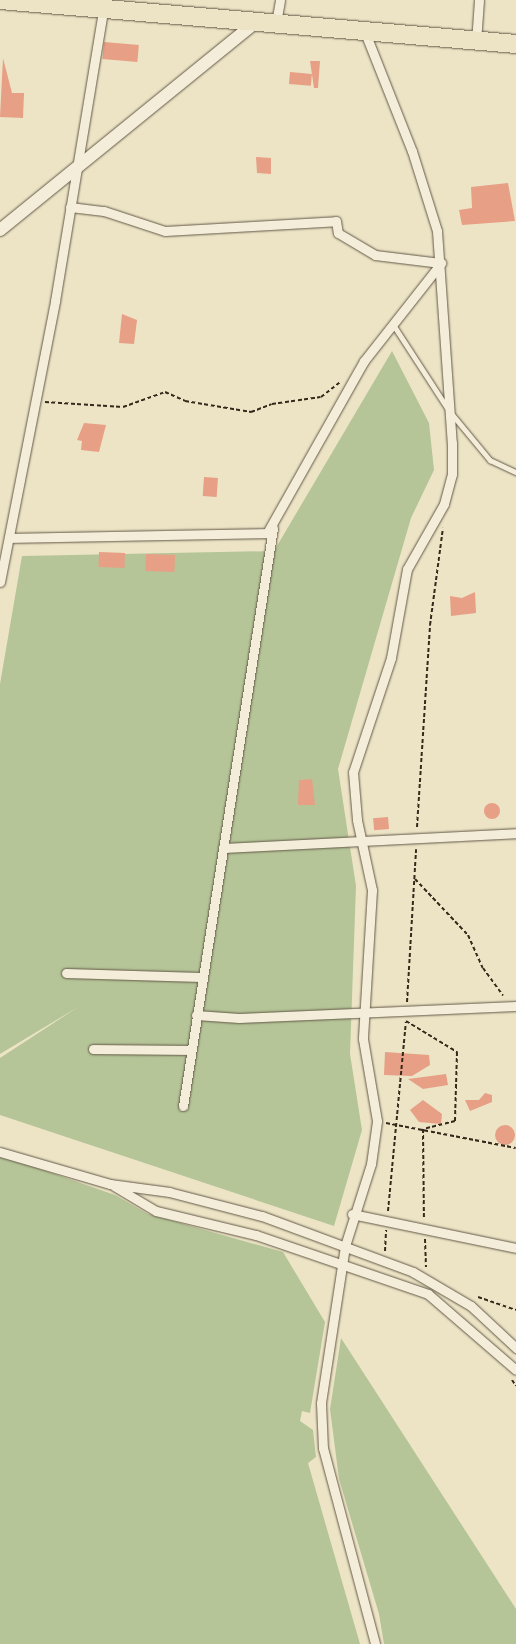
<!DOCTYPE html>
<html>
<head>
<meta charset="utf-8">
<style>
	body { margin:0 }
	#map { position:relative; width:516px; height:1644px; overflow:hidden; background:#ede4c6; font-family:"Libre Caslon Text",serif }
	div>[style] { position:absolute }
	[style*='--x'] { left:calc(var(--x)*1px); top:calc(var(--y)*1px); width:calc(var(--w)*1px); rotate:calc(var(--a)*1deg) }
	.green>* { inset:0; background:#b5c598 }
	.building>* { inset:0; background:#e79f85; transform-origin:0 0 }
	.round { border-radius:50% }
	.path>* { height:2px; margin-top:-1px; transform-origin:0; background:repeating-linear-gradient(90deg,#35291b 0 4px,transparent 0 6.5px) }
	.roads { filter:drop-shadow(0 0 1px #635846) drop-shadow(0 0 1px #635846) }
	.lane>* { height:4.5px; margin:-2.25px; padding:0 2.25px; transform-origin:2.25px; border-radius:2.25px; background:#f3edda }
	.street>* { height:9px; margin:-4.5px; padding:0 4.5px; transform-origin:4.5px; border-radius:4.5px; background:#f3edda }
	.secondary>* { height:12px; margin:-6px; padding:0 6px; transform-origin:6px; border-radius:6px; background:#f3edda }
	.highway>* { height:18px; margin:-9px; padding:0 9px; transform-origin:9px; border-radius:9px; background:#ede4c6 }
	span { translate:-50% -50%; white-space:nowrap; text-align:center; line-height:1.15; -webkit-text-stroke:4.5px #f3edda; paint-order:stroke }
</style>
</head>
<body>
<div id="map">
	<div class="green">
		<i style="clip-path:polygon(392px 351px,429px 423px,434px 470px,411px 518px,338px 769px,356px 886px,350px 1054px,362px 1130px,334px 1226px,0 1115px,0 1058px,78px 1007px,0 1054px,0 684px,22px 556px,274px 551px)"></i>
		<i style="clip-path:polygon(0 1155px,115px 1195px,148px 1214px,283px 1252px,325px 1322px,310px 1413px,302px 1411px,300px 1421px,313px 1430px,316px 1457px,308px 1463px,360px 1644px,0 1644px)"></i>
		<i style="clip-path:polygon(341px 1338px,516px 1609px,516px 1644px,384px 1644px,379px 1614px,339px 1479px,330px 1409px)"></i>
	</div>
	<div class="building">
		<i style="left:104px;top:42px;width:35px;height:17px;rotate:5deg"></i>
		<i style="clip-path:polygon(3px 58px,12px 93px,24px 93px,23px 118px,0 117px)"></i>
		<i style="clip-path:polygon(310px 61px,320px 61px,318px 88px,314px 88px)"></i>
		<i style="left:290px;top:72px;width:22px;height:12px;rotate:5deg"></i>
		<i style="clip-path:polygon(256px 157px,271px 158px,271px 174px,257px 173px)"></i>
		<i style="clip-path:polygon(508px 183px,515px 221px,462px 225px,459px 210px,472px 208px,471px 187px)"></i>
		<i style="clip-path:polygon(122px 314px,137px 320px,134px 344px,119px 343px)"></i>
		<i style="clip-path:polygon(84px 423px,106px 425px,99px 452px,81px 450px,82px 441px,77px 440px)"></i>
		<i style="left:204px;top:477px;width:14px;height:19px;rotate:4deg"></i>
		<i style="left:99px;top:552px;width:26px;height:15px;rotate:2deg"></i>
		<i style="left:146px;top:554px;width:29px;height:17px;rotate:2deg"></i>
		<i style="clip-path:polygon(475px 592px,476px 613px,451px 616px,450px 596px,462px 598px)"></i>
		<i style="clip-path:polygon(312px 779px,315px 805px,298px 805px,299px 780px)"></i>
		<i class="round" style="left:484px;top:803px;width:16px;height:16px"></i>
		<i style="left:388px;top:817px;width:12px;height:15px;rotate:85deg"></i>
		<i style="clip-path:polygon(385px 1052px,429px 1055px,430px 1065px,412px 1076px,384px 1075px)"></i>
		<i style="clip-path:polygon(446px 1074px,448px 1085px,423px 1089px,408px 1079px)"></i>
		<i style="clip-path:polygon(485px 1093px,492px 1095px,492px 1102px,470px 1111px,465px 1100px,479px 1100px)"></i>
		<i style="clip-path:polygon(423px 1100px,442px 1114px,441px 1124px,419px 1122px,410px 1110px)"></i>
		<i class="round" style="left:495px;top:1125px;width:20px;height:20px"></i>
	</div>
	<div class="path">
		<i style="--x:45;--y:402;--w:78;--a:3.7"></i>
		<i style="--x:123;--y:407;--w:45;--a:-19.7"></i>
		<i style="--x:165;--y:392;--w:22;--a:24"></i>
		<i style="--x:185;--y:401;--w:67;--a:9.5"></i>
		<i style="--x:251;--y:412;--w:22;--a:-21"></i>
		<i style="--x:272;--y:404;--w:49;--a:-8.1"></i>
		<i style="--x:321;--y:397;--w:24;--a:-38"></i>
		<i style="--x:417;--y:827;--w:202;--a:-86.3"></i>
		<i style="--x:430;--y:625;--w:98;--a:-82.4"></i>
		<i style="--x:415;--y:879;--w:77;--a:46.6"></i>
		<i style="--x:468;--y:935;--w:36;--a:66"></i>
		<i style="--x:483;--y:968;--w:34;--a:54"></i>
		<i style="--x:407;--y:1002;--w:153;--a:-86.6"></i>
		<i style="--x:406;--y:1021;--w:60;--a:31.3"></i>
		<i style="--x:457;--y:1052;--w:69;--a:91.7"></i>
		<i style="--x:455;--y:1121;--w:33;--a:166"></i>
		<i style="--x:423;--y:1129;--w:91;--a:89.4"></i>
		<i style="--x:386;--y:1123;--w:132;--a:10.9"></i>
		<i style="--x:388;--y:1211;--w:190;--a:-84.6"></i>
		<i style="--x:425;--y:1239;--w:28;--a:88"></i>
		<i style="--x:385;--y:1251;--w:21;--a:-87"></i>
		<i style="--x:478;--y:1297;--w:40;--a:18.9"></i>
		<i style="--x:512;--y:1380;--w:7;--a:56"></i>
	</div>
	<div class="roads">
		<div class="lane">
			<i style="--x:393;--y:324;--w:99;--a:57"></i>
			<i style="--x:452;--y:414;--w:60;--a:50.4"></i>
			<i style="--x:490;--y:460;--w:29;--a:25"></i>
		</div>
		<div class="street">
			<i style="--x:276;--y:23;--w:23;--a:-80"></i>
			<i style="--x:364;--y:30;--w:130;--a:68.4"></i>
			<i style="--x:412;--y:151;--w:84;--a:72.6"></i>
			<i style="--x:437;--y:231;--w:213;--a:86"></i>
			<i style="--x:452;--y:443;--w:31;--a:90"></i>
			<i style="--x:452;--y:474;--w:31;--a:105"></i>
			<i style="--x:444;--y:504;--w:75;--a:119.6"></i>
			<i style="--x:407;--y:569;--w:90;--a:100.2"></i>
			<i style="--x:391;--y:658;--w:120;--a:108.4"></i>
			<i style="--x:353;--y:772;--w:48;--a:85.2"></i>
			<i style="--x:357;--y:820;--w:72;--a:77.9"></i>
			<i style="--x:372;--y:890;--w:149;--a:93.5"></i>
			<i style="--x:363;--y:1039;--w:83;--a:80.3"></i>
			<i style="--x:377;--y:1121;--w:43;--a:97.9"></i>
			<i style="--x:371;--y:1164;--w:86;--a:107.6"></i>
			<i style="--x:345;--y:1246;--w:159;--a:98.7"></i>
			<i style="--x:321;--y:1403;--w:45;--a:87.5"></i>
			<i style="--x:323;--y:1448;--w:203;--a:75.1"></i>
			<i style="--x:476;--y:42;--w:42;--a:-85.9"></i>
			<i style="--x:70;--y:207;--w:34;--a:7"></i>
			<i style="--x:104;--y:211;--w:64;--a:18.2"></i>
			<i style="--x:165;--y:231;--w:171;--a:-3.3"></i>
			<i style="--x:336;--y:221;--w:12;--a:81"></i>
			<i style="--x:338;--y:233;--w:43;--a:30.7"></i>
			<i style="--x:375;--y:255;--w:66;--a:6.9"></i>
			<i style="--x:10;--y:538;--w:257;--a:-1.1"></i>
			<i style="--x:267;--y:533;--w:197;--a:-60.6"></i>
			<i style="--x:364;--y:361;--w:125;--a:-51.8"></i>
			<i style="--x:0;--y:582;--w:286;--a:-78.9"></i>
			<i style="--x:55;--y:301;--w:305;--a:-80.6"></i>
			<i style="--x:223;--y:848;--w:293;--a:-2.9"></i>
			<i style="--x:66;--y:973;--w:135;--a:1.7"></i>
			<i style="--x:196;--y:1015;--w:43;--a:4"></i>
			<i style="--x:239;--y:1018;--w:277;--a:-2.5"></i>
			<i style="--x:93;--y:1049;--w:98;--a:0.6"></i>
			<i style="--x:183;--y:1106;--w:585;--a:-81.15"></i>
			<i style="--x:0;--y:1152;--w:115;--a:16.2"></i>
			<i style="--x:110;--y:1184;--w:60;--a:7.7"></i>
			<i style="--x:169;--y:1192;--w:96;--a:14.5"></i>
			<i style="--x:262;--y:1216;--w:161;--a:20.3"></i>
			<i style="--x:413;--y:1272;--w:67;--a:30.4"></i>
			<i style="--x:471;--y:1306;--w:62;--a:43"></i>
			<i style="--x:114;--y:1186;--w:49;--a:30.8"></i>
			<i style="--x:156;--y:1211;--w:103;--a:13.5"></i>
			<i style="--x:256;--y:1235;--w:182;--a:18.9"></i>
			<i style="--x:428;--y:1294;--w:116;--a:40.8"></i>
			<i style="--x:352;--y:1214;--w:167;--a:11.7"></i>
		</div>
		<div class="secondary">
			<i style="--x:0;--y:230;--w:331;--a:-39.1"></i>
		</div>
		<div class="highway">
			<i style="--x:0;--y:0;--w:518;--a:4.87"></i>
		</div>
	</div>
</div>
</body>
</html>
